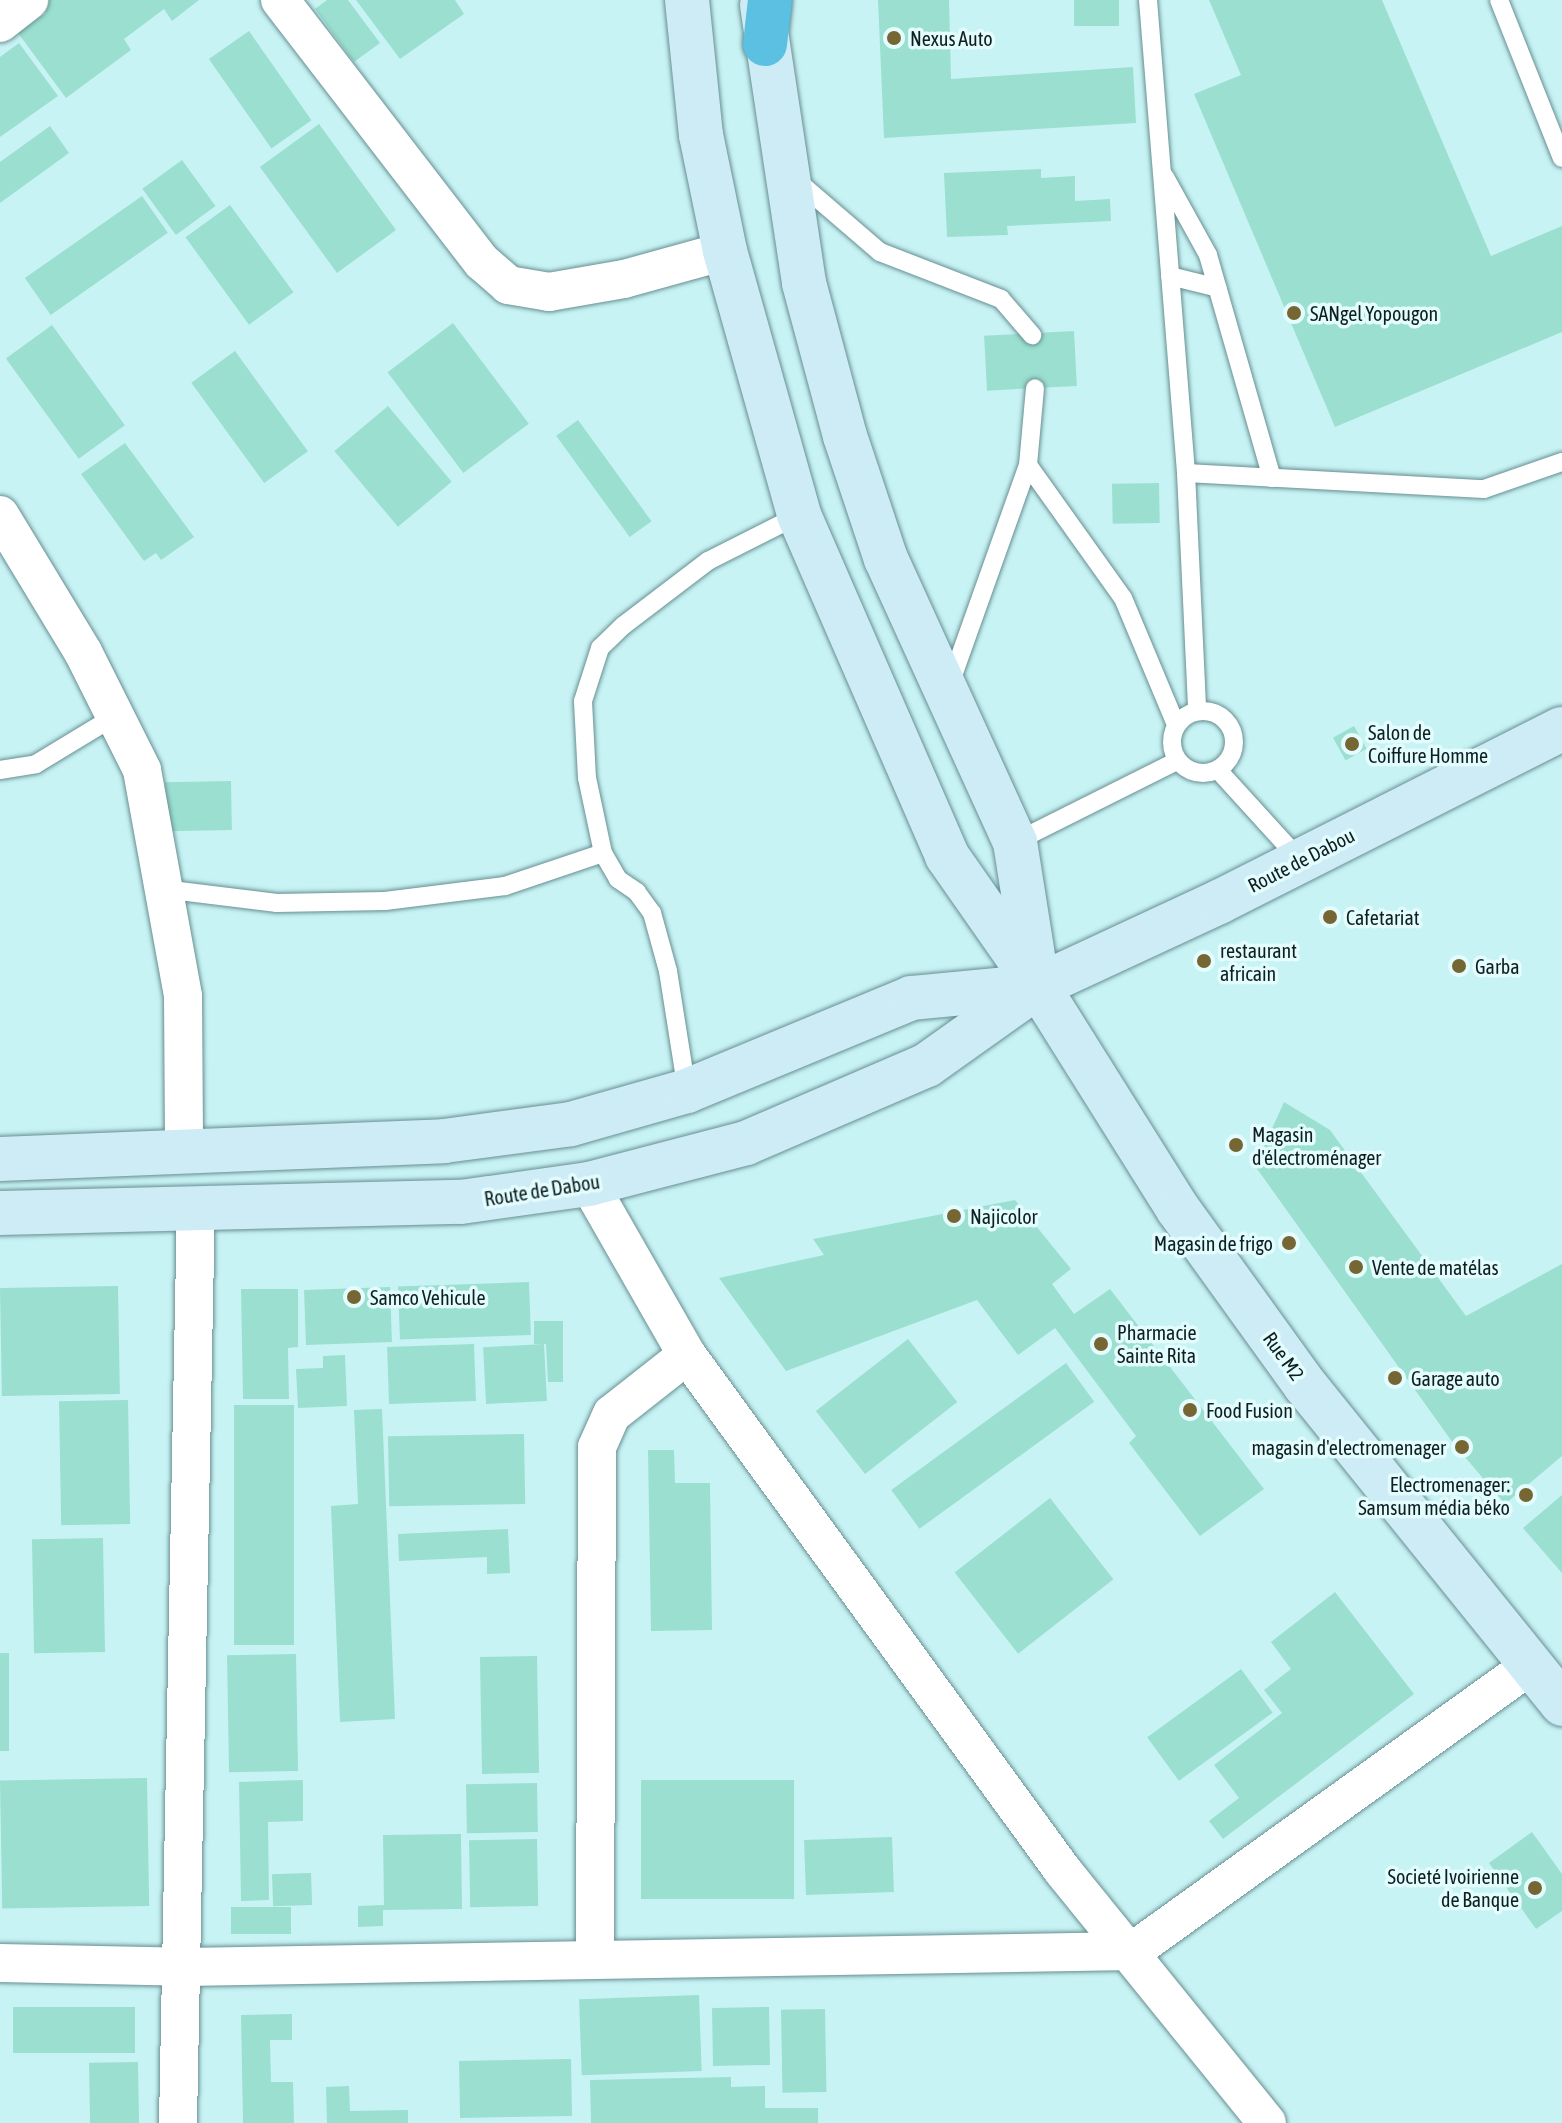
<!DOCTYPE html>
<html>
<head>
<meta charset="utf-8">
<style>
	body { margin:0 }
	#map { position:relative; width:1562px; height:2123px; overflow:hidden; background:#c8f3f5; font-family:"Asap Condensed",sans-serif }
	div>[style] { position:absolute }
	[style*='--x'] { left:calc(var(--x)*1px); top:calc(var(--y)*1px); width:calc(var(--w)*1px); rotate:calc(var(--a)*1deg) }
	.building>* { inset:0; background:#9bdfd0; transform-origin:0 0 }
	.roads { filter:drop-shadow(0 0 2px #678f91) drop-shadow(0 0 2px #678f91) }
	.lane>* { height:18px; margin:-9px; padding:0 9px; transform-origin:9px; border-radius:9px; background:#fff }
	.lane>.ring { margin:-9px; padding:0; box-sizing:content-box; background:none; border:18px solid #fff; border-radius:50% }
	.street>* { height:38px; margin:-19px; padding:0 19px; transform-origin:19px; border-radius:19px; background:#fff }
	.secondary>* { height:44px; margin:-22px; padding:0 22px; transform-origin:22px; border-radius:22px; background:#ceecf6 }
	.highway>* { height:44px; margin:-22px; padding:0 22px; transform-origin:22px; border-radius:22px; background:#5bc0e1 }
	.dots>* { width:22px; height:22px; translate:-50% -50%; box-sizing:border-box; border:4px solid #e3fcfe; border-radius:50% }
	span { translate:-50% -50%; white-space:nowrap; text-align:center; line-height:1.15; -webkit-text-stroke:7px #e3fcfe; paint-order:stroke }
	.poi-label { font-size:20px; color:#0f1f20 }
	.left { translate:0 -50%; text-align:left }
	.right { translate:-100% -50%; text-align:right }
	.street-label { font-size:20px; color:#0f1f20 }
</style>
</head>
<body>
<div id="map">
	<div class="building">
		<i style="clip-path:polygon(37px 0,199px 0,172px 21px,164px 9px,124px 39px,131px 50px,66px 98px,18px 33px,46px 13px)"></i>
		<i style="clip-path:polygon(327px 0,348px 0,380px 43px,354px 62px,315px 9px)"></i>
		<i style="clip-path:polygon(356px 0,455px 0,464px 14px,400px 59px)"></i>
		<i style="clip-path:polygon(878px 0,949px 0,951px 79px,1133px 67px,1136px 123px,884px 138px)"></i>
		<i style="left:1074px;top:0;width:45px;height:26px"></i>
		<i style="clip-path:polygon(1209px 0,1382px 0,1491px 256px,1562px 226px,1562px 332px,1335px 427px,1194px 94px,1241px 75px)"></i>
		<i style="left:249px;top:31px;width:109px;height:49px;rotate:55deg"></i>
		<i style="clip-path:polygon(19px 43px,58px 96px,0 137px,0 57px)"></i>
		<i style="left:319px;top:124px;width:131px;height:73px;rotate:54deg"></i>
		<i style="clip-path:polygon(50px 126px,69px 153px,0 203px,0 162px)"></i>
		<i style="left:182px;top:160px;width:57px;height:49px;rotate:54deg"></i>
		<i style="clip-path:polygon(1041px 169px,1041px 178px,1075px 176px,1075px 201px,1110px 199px,1111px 221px,1007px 226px,1008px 235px,947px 237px,944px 173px)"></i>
		<i style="left:142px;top:196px;width:45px;height:143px;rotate:55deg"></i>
		<i style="left:230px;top:205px;width:108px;height:55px;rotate:54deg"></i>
		<i style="left:453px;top:323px;width:126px;height:82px;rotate:53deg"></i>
		<i style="left:52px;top:325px;width:124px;height:57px;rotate:54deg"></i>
		<i style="left:1074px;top:331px;width:55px;height:90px;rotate:87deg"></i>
		<i style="left:235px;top:351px;width:124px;height:54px;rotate:54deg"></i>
		<i style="left:388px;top:406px;width:99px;height:70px;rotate:50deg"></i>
		<i style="left:578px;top:420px;width:125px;height:27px;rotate:54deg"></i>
		<i style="clip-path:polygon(125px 443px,194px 537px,161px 560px,156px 553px,144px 561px,81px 474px)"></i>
		<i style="left:1159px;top:483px;width:40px;height:47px;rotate:89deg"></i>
		<i style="left:1354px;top:726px;width:26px;height:24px;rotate:61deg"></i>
		<i style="left:231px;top:781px;width:49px;height:66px;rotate:89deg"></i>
		<i style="clip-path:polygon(1284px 1102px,1330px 1130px,1466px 1316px,1562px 1264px,1562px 1456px,1505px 1504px,1453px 1443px,1255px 1166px)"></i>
		<i style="clip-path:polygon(1015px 1200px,1071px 1269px,1052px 1284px,1074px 1314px,1110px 1289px,1264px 1489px,1200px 1536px,1129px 1443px,1136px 1436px,1055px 1328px,1018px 1355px,977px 1300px,786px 1371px,719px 1278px,824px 1255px,813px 1239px)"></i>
		<i style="left:529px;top:1282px;width:53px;height:131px;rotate:88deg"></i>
		<i style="left:118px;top:1286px;width:108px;height:118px;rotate:89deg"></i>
		<i style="left:390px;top:1287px;width:55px;height:86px;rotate:88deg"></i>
		<i style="clip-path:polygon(241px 1289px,298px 1289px,298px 1347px,288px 1348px,289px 1399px,243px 1399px)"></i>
		<i style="clip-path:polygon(534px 1321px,563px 1321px,563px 1382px,548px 1382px,546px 1344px,534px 1344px)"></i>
		<i style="left:908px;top:1339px;width:80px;height:117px;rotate:52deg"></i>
		<i style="left:474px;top:1344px;width:57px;height:87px;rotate:88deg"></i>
		<i style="left:544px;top:1344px;width:57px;height:61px;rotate:87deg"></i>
		<i style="clip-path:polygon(345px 1355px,347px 1406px,298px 1408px,296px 1369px,323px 1368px,323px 1356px)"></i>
		<i style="left:1066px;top:1363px;width:48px;height:216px;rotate:54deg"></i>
		<i style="left:128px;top:1400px;width:124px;height:69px;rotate:89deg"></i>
		<i style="left:234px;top:1405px;width:60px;height:240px"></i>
		<i style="clip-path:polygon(382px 1409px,395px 1719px,340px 1722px,331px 1506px,358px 1504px,354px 1410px)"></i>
		<i style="left:524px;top:1434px;width:70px;height:136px;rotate:89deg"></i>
		<i style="clip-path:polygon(648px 1450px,674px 1450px,675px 1483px,710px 1483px,712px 1630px,651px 1631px)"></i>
		<i style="clip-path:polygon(1562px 1495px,1562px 1573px,1523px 1528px)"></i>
		<i style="left:1050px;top:1498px;width:103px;height:121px;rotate:52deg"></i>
		<i style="clip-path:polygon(508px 1529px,510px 1573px,487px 1574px,487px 1557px,399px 1561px,398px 1534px)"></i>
		<i style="left:103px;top:1538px;width:114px;height:71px;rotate:89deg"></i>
		<i style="clip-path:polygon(1335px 1592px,1414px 1694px,1223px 1839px,1209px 1821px,1239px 1798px,1214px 1765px,1282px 1713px,1264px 1690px,1291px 1669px,1271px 1642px)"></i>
		<i style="left:0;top:1653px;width:9px;height:98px"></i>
		<i style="left:296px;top:1654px;width:117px;height:69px;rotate:89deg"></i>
		<i style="left:537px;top:1656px;width:117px;height:57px;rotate:89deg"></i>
		<i style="left:1241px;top:1669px;width:54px;height:116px;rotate:54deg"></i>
		<i style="left:147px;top:1778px;width:128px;height:147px;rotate:89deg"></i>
		<i style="clip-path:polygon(303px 1780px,303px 1821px,268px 1822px,269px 1900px,241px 1901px,239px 1782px)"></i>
		<i style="left:641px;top:1780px;width:153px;height:119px"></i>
		<i style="left:537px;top:1783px;width:49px;height:71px;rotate:89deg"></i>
		<i style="clip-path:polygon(1532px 1832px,1562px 1874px,1562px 1911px,1536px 1929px,1489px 1863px)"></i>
		<i style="clip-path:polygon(461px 1834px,462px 1909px,383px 1910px,383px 1926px,358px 1927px,358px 1906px,384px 1905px,383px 1835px)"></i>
		<i style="left:892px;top:1837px;width:55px;height:88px;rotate:88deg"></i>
		<i style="left:537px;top:1839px;width:67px;height:68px;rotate:89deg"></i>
		<i style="left:311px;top:1873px;width:32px;height:39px;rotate:88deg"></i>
		<i style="left:231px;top:1907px;width:60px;height:27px"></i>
		<i style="left:699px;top:1995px;width:76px;height:120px;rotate:88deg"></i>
		<i style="left:135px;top:2007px;width:46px;height:122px;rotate:90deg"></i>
		<i style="left:769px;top:2007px;width:58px;height:57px;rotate:89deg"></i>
		<i style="left:825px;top:2009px;width:83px;height:44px;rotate:89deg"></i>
		<i style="clip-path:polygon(292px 2014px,292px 2040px,270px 2040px,271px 2082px,293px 2082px,294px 2123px,243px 2123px,241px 2015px)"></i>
		<i style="left:571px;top:2059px;width:57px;height:112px;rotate:89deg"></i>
		<i style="left:138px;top:2062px;width:61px;height:49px;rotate:89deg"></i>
		<i style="clip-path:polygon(731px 2077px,731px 2087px,765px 2086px,765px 2108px,818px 2108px,818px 2123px,591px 2123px,590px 2080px)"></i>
		<i style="clip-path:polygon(349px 2086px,350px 2111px,408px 2110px,408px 2123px,327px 2123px,326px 2087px)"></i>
	</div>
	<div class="roads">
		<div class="lane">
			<i style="--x:1148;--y:0;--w:475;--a:85.4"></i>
			<i style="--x:1186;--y:473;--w:237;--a:87.3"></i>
			<i style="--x:1499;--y:0;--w:170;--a:68.3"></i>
			<i style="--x:1165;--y:177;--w:89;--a:61.1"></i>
			<i style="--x:1208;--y:255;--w:232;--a:74"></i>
			<i style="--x:795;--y:179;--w:112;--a:40.7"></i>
			<i style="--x:880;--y:252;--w:130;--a:21.2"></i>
			<i style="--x:1001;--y:299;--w:48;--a:49.3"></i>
			<i style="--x:1170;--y:276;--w:49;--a:14"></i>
			<i style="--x:1028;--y:465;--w:163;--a:54.5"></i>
			<i style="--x:1123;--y:598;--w:138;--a:67.3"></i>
			<i style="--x:1186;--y:473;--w:298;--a:3.1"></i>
			<i style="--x:1484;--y:489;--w:83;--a:-19.1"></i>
			<i style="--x:950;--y:684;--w:232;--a:-70.4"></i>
			<i style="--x:1028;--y:465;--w:77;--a:-84.8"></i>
			<i class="ring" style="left:1172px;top:711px;width:44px;height:44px"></i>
			<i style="--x:0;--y:770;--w:36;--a:-9"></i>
			<i style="--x:36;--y:764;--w:95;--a:-31.2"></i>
			<i style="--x:1218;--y:770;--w:122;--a:47.7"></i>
			<i style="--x:1015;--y:842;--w:181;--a:-26.6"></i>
			<i style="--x:163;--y:889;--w:115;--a:7"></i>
			<i style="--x:277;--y:903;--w:108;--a:-1.1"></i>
			<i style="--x:385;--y:901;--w:121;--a:-7.1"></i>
			<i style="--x:505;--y:886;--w:103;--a:-18.6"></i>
			<i style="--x:687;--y:1091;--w:121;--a:-99"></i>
			<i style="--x:668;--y:971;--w:60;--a:-105.4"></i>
			<i style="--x:652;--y:913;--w:26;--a:-126"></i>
			<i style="--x:637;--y:892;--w:23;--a:-146"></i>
			<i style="--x:618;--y:879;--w:30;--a:-120"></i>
			<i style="--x:603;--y:853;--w:77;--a:-102"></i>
			<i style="--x:587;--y:778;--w:77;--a:-93"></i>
			<i style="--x:583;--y:701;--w:56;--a:-72.2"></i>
			<i style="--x:600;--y:648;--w:33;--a:-44"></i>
			<i style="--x:624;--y:625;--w:106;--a:-37.3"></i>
			<i style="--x:708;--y:561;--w:102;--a:-26.8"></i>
		</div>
		<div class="street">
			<i style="--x:280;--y:0;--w:331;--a:52.4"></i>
			<i style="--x:482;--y:262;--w:35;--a:41"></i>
			<i style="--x:508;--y:285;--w:42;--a:9.7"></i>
			<i style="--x:549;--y:292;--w:76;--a:-9.8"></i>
			<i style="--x:624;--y:279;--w:105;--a:-15.5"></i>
			<i style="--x:0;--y:23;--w:37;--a:-38"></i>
			<i style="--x:0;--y:515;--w:160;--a:58.8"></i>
			<i style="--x:83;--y:652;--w:132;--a:63.4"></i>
			<i style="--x:142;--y:770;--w:230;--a:79.7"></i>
			<i style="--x:183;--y:996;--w:154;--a:89.6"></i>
			<i style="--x:589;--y:1184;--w:197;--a:60.2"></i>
			<i style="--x:687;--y:1355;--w:638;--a:53.92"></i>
			<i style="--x:1063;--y:1871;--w:324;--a:51"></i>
			<i style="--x:595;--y:1958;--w:511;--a:-89.78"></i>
			<i style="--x:597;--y:1447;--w:36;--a:-66"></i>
			<i style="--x:612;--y:1414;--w:95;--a:-38.2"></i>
			<i style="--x:0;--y:1963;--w:184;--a:1.2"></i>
			<i style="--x:184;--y:1967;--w:949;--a:-0.97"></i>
			<i style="--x:1133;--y:1951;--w:489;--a:-35.7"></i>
			<i style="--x:178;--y:2123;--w:917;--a:-88.88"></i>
		</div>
		<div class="secondary">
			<i style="--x:687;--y:0;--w:136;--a:84.1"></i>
			<i style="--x:701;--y:135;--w:118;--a:78.3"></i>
			<i style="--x:725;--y:251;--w:274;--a:74.3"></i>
			<i style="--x:799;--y:515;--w:372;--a:66.5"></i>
			<i style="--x:947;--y:856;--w:159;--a:55"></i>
			<i style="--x:1038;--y:986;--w:263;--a:57.9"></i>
			<i style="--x:1178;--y:1209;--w:217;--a:54.2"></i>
			<i style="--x:1305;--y:1385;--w:410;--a:51.1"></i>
			<i style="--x:762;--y:5;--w:281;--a:81.4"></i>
			<i style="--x:804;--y:283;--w:158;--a:75"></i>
			<i style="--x:845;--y:436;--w:130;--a:71.6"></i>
			<i style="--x:886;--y:559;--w:311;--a:65.5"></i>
			<i style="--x:1015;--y:842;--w:135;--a:81"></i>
			<i style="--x:0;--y:1159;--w:444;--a:-2.3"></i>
			<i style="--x:444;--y:1141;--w:128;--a:-7.6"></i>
			<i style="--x:571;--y:1124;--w:121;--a:-15.9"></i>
			<i style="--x:687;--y:1091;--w:243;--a:-22.5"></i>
			<i style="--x:911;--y:998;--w:128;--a:-5.4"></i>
			<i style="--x:0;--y:1213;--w:461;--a:-1.4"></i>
			<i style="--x:461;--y:1202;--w:129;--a:-8"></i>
			<i style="--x:589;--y:1184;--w:162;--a:-14.6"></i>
			<i style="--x:746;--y:1143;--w:197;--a:-23.3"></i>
			<i style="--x:927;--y:1065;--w:136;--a:-35.4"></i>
			<i style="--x:1038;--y:986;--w:200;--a:-24.9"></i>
			<i style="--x:1219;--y:902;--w:384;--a:-26.8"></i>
		</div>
		<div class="highway">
			<i style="--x:765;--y:44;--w:44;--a:-83.5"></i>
		</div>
	</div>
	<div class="dots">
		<i style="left:894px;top:38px;background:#756634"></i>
		<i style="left:1294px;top:313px;background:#756634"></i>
		<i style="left:1352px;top:744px;background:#756634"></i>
		<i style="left:1330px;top:917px;background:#756634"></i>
		<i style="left:1204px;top:961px;background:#756634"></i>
		<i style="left:1459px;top:966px;background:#756634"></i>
		<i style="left:1236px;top:1145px;background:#756634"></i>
		<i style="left:954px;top:1216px;background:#756634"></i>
		<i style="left:1289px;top:1243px;background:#756634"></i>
		<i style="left:1356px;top:1267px;background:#756634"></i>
		<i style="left:354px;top:1297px;background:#756634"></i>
		<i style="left:1101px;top:1344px;background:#756634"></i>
		<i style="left:1395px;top:1378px;background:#756634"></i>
		<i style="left:1190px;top:1410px;background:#756634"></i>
		<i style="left:1462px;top:1447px;background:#756634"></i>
		<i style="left:1526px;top:1495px;background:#756634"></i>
		<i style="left:1535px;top:1888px;background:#756634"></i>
	</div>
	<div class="poi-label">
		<span class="left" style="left:910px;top:38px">Nexus Auto</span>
		<span class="left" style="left:1310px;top:313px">SANgel Yopougon</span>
		<span class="left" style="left:1368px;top:744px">Salon de<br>Coiffure Homme</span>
		<span class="left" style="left:1346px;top:917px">Cafetariat</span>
		<span class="left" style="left:1220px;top:962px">restaurant<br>africain</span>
		<span class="left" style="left:1475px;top:966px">Garba</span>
		<span class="left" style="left:1252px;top:1146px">Magasin<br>d'électroménager</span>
		<span class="left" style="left:970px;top:1216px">Najicolor</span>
		<span class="right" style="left:1273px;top:1243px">Magasin de frigo</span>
		<span class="left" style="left:1372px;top:1267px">Vente de matélas</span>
		<span class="left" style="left:370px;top:1297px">Samco Vehicule</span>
		<span class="left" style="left:1117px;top:1344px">Pharmacie<br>Sainte Rita</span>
		<span class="left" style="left:1411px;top:1378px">Garage auto</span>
		<span class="left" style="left:1206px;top:1410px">Food Fusion</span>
		<span class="right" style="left:1446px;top:1447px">magasin d'electromenager</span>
		<span class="right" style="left:1510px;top:1496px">Electromenager:<br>Samsum média béko</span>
		<span class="right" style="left:1519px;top:1888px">Societé Ivoirienne<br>de Banque</span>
	</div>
	<div class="street-label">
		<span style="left:1301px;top:860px;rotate:-27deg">Route de Dabou</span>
		<span style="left:542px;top:1190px;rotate:-9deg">Route de Dabou</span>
		<span style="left:1284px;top:1356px;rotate:54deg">Rue M2</span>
	</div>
</div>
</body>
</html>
